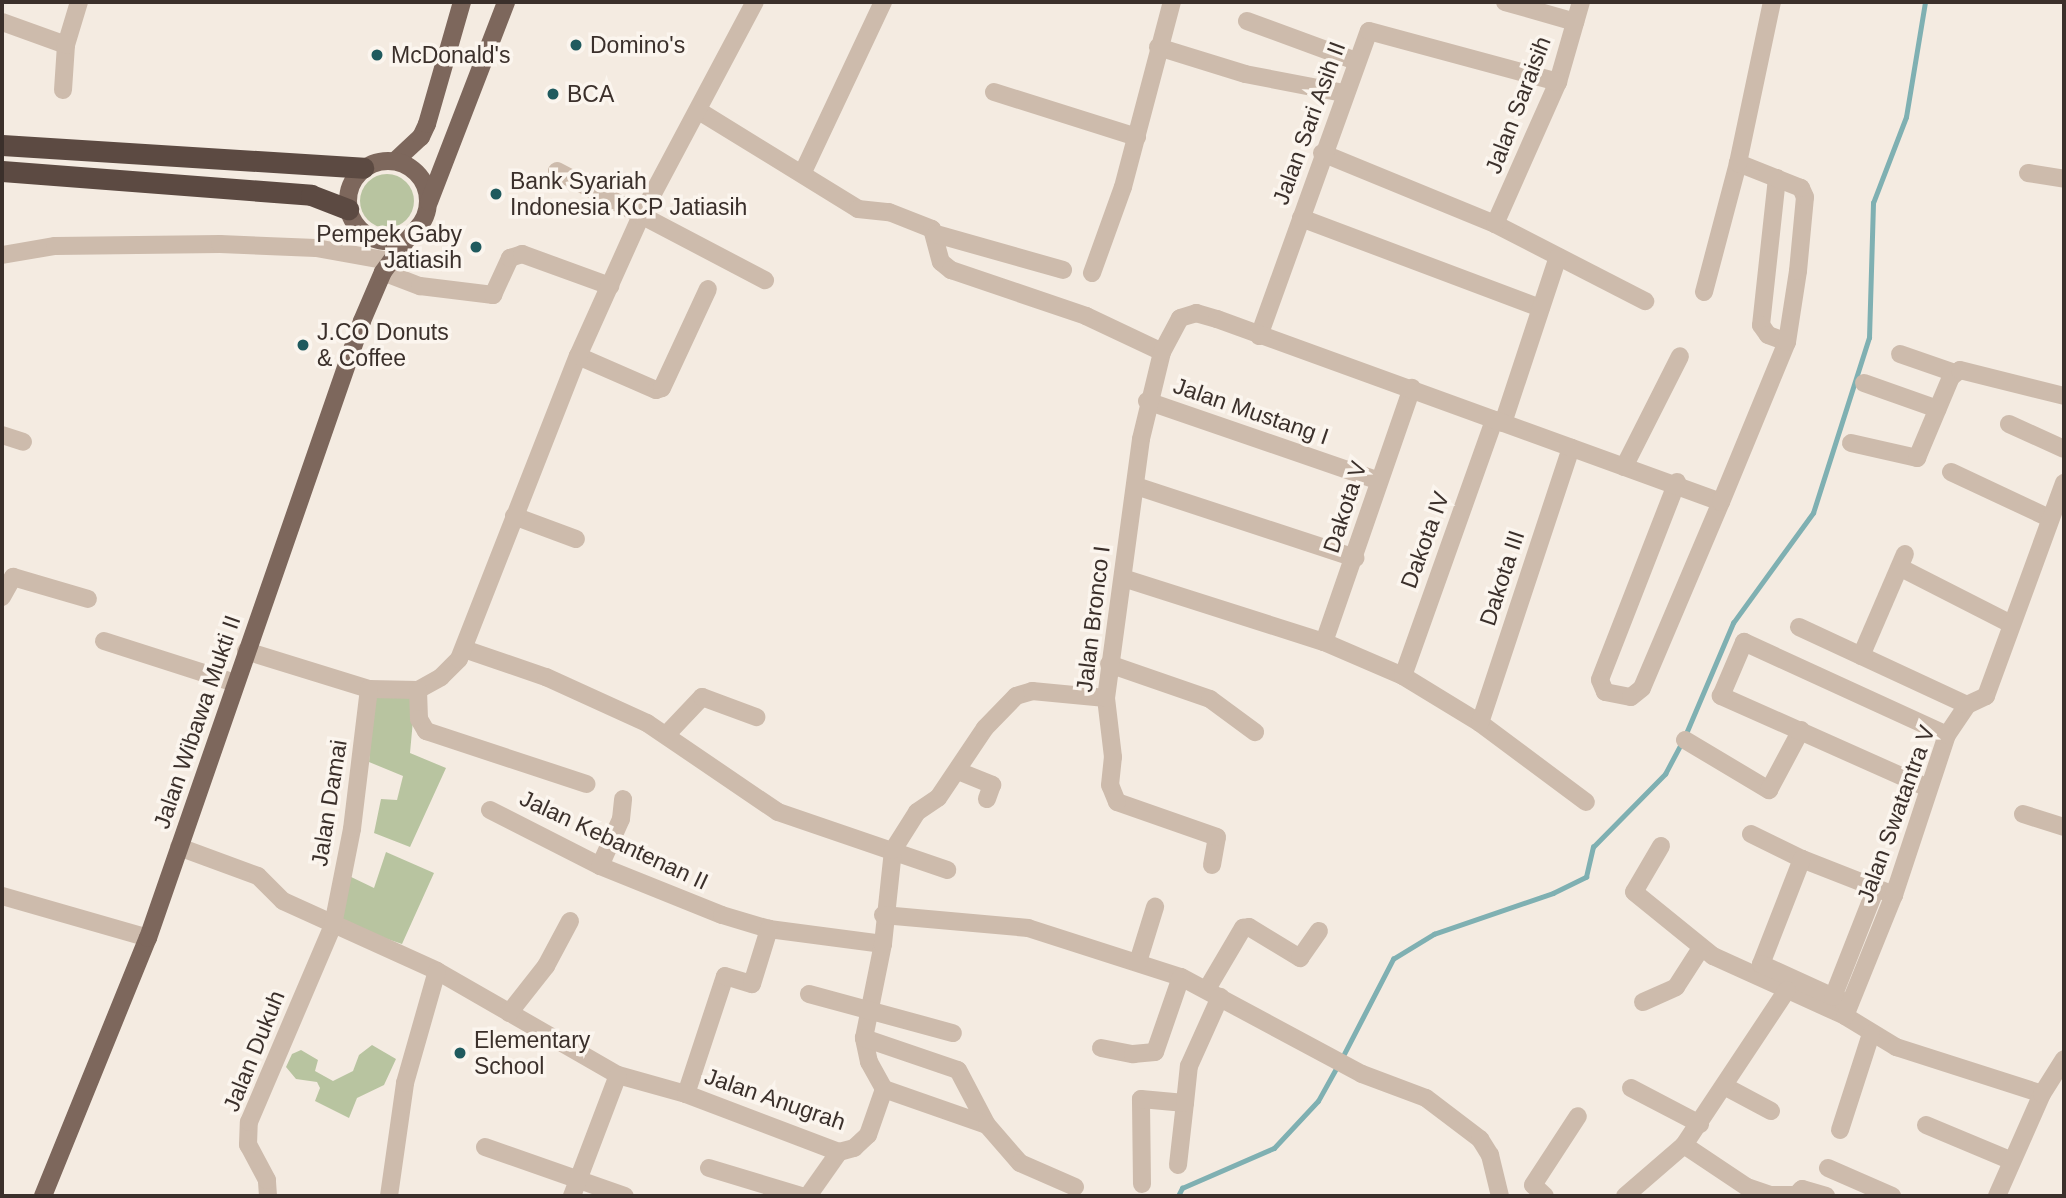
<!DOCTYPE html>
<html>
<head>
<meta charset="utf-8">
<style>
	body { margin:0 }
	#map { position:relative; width:2066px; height:1198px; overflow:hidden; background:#f4ebe1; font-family:Helvetica,sans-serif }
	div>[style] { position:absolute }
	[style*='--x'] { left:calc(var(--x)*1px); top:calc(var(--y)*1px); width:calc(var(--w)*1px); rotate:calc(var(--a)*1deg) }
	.green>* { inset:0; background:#b8c4a0 }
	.round { border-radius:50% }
	.stream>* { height:4.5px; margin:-2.25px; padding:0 2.25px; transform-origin:2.25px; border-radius:2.25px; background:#7fb0b2 }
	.minor>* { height:18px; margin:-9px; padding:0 9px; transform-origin:9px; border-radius:9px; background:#cdbbac }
	.major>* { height:18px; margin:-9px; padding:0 9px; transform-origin:9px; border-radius:9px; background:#7d675c }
	.major>.ring { margin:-9px; padding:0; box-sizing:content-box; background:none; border:18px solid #7d675c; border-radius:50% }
	.highway>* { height:21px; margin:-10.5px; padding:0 10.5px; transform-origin:10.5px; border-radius:10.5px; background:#5c4a42 }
	.dots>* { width:19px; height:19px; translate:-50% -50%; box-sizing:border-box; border:4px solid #fbf5ee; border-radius:50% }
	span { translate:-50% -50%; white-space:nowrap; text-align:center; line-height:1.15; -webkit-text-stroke:7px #fbf5ee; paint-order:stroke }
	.poi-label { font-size:23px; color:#3b302b }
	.left { translate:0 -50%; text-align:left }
	.right { translate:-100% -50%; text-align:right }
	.street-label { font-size:23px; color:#3b302b }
	.frame { position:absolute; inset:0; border:4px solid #3b302b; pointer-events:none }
</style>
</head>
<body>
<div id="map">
	<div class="green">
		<i class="round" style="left:360px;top:174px;width:54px;height:54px"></i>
		<i style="clip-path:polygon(374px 697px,415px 698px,410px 753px,446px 768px,410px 847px,374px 833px,381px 799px,397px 800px,403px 776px,369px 762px)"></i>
		<i style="clip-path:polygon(386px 852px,434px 873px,402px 944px,337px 922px,347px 875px,374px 888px)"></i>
		<i style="clip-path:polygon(372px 1045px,396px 1059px,384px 1085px,357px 1098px,349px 1118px,315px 1101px,320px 1088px,317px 1082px,296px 1079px,286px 1067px,292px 1054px,301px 1050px,318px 1060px,315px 1071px,333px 1081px,353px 1071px,359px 1055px)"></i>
	</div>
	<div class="stream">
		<i style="--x:1685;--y:736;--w:123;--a:-67"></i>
		<i style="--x:1733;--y:623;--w:136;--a:-54"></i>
		<i style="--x:1813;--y:513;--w:184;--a:-72.3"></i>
		<i style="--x:1869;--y:338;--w:135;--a:-88.3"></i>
		<i style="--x:1873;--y:203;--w:92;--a:-69"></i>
		<i style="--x:1906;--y:117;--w:117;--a:-80.6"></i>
		<i style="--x:1344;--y:1054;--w:107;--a:-62.7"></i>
		<i style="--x:1393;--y:959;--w:48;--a:-31.4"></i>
		<i style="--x:1434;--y:934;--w:126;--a:-19"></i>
		<i style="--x:1553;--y:893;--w:37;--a:-26"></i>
		<i style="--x:1586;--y:877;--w:31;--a:-77"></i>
		<i style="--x:1593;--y:847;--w:103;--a:-45.4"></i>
		<i style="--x:1665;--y:774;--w:34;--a:-62"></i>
		<i style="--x:1178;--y:1196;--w:9;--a:-63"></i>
		<i style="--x:1182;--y:1188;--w:100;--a:-23.5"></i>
		<i style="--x:1274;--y:1148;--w:64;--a:-46.9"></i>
		<i style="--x:1318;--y:1101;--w:38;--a:-61"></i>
	</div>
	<div class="minor">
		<i style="--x:1505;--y:2;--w:73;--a:15.9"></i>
		<i style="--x:1247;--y:21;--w:116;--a:20.2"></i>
		<i style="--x:2;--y:22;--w:68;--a:19.8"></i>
		<i style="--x:1158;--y:47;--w:91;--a:17.2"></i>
		<i style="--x:1245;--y:74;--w:101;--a:10.9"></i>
		<i style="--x:63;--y:90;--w:45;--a:-86.2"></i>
		<i style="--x:66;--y:45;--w:45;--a:-73.2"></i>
		<i style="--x:994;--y:92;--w:150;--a:17.5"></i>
		<i style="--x:699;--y:111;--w:187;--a:31.6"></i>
		<i style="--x:858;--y:209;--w:31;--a:6"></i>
		<i style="--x:889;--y:212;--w:46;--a:21.6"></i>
		<i style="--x:932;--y:229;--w:34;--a:75"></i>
		<i style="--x:941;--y:262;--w:13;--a:39"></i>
		<i style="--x:951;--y:270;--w:143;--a:18.8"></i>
		<i style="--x:1086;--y:316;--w:84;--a:25.3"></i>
		<i style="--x:1322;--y:153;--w:187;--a:22.3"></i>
		<i style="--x:1495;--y:224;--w:169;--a:27.2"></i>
		<i style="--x:557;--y:171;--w:235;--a:27.7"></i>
		<i style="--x:803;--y:172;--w:188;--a:-64.8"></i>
		<i style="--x:2028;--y:173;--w:36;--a:9"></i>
		<i style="--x:1777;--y:178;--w:148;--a:96.2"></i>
		<i style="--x:1761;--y:325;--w:12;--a:55"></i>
		<i style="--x:1768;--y:335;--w:20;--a:20"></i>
		<i style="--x:1301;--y:218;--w:256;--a:20.6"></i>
		<i style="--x:1495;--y:224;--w:155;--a:-66.1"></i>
		<i style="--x:1558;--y:82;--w:83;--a:-74"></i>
		<i style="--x:936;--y:234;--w:132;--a:15.8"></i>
		<i style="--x:2;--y:255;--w:54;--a:-9.6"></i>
		<i style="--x:55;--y:246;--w:165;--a:-0.7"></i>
		<i style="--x:220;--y:244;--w:96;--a:2.4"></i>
		<i style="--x:316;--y:248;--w:75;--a:10"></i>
		<i style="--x:383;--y:272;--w:40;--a:21"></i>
		<i style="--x:420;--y:286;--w:74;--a:7"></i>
		<i style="--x:493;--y:295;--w:41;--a:-65.3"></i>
		<i style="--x:510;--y:258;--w:13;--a:-18"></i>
		<i style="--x:522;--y:254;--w:94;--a:20"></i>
		<i style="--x:1092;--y:273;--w:91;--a:-70.2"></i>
		<i style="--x:1123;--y:187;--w:191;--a:-75.2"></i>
		<i style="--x:1704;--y:292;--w:133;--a:-75.2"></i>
		<i style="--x:1259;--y:336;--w:324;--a:-70.2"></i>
		<i style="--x:1369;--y:31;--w:196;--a:15.1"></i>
		<i style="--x:1900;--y:354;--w:58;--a:19.1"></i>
		<i style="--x:578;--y:356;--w:85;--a:23.6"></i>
		<i style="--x:656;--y:390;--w:6;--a:-18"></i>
		<i style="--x:662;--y:388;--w:109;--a:-65.1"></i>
		<i style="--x:1864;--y:383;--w:78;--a:19.4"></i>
		<i style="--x:1147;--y:401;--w:245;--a:19"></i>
		<i style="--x:1503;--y:423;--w:175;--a:-71.7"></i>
		<i style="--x:2009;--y:424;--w:60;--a:24.4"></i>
		<i style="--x:2;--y:435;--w:22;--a:18"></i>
		<i style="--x:1851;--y:443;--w:68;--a:12.8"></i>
		<i style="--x:1917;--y:458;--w:88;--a:-67.2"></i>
		<i style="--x:1951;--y:377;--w:11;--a:-38"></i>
		<i style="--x:1960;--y:370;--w:107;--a:14"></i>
		<i style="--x:1624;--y:467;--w:124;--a:-63.2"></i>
		<i style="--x:1951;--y:472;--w:108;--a:25.1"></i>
		<i style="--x:1677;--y:482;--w:212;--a:111.3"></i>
		<i style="--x:1600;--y:680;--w:13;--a:67"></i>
		<i style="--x:1605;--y:692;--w:26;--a:11"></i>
		<i style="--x:1631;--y:697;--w:14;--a:-39"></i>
		<i style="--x:1642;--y:688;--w:202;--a:-67"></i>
		<i style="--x:1136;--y:486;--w:231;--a:18.2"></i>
		<i style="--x:514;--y:516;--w:66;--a:20.4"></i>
		<i style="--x:1907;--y:571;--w:117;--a:27"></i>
		<i style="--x:1123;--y:578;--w:211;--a:17.7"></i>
		<i style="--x:1324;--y:642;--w:86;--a:23.3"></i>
		<i style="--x:1403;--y:676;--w:90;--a:31.4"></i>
		<i style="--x:1480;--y:723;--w:132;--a:36.7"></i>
		<i style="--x:2;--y:597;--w:23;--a:-61"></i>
		<i style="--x:13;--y:577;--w:78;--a:16.3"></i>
		<i style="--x:1799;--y:627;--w:185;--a:24.9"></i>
		<i style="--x:104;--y:641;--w:138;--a:17.8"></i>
		<i style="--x:1324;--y:642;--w:269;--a:-70.9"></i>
		<i style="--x:464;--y:649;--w:87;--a:18.9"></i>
		<i style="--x:546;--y:677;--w:111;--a:24.5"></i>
		<i style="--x:647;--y:723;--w:158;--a:34.2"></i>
		<i style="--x:778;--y:812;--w:179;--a:18.9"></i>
		<i style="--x:246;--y:651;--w:129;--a:17.2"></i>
		<i style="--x:369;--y:689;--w:49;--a:1.2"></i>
		<i style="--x:418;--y:690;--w:26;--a:-29"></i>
		<i style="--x:441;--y:677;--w:25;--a:-45"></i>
		<i style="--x:459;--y:659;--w:326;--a:-68.6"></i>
		<i style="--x:578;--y:356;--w:154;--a:-65.8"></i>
		<i style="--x:641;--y:216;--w:242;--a:-62"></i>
		<i style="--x:1861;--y:656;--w:111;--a:-66.7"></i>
		<i style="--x:1109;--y:664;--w:107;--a:19.1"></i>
		<i style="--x:1210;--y:699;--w:56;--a:36.3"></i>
		<i style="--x:1403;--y:676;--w:272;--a:-70.4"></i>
		<i style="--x:418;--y:690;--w:29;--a:88"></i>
		<i style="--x:419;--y:719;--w:14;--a:60"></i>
		<i style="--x:426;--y:731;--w:169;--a:18.3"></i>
		<i style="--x:1480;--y:723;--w:290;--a:-71.7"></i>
		<i style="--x:667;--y:734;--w:51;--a:-46.6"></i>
		<i style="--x:702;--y:697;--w:58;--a:20.3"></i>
		<i style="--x:1685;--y:740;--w:98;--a:30.8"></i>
		<i style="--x:1769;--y:790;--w:68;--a:-61.9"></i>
		<i style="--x:958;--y:771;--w:37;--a:22"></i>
		<i style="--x:992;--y:785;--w:15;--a:110"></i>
		<i style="--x:1928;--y:788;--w:227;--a:-156"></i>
		<i style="--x:1721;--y:696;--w:59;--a:-66.9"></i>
		<i style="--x:1744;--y:642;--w:223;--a:24.6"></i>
		<i style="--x:490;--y:810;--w:123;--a:27"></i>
		<i style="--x:600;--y:866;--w:131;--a:21.9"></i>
		<i style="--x:722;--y:915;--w:49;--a:16.6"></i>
		<i style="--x:769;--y:929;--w:115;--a:7.5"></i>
		<i style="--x:2023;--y:814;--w:43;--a:17.6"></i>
		<i style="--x:1751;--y:834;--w:57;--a:26.1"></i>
		<i style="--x:1802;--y:859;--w:99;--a:21.4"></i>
		<i style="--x:1661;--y:846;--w:53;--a:120.4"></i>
		<i style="--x:1634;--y:892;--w:102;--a:39"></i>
		<i style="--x:1713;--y:956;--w:145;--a:24.4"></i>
		<i style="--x:1845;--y:1016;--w:60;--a:31.3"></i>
		<i style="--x:1896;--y:1047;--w:153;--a:17.8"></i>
		<i style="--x:179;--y:847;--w:84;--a:20.2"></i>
		<i style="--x:258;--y:876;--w:35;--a:45"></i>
		<i style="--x:283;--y:901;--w:169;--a:24.4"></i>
		<i style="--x:437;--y:971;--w:209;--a:29.9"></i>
		<i style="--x:618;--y:1075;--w:71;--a:15.6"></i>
		<i style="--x:686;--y:1094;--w:164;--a:20.8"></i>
		<i style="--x:839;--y:1152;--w:16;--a:-15"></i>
		<i style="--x:854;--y:1148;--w:19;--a:-43"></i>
		<i style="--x:868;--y:1135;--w:49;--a:-70.8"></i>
		<i style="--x:884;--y:1089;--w:31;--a:-119"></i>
		<i style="--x:869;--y:1062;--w:25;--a:-102"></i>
		<i style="--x:864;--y:1038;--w:96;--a:-78.6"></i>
		<i style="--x:883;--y:944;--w:95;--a:-83.9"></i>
		<i style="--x:893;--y:850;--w:45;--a:-57.7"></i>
		<i style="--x:917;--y:812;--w:25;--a:-34"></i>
		<i style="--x:938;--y:798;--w:84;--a:-56.1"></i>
		<i style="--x:985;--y:728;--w:45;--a:-45.9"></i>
		<i style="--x:1016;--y:696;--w:17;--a:-17"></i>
		<i style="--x:1032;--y:691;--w:74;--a:5.4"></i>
		<i style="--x:1802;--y:859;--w:113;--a:111.3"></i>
		<i style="--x:1761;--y:964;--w:97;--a:24.4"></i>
		<i style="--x:1212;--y:865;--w:28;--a:-80"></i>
		<i style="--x:1217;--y:837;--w:106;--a:-160.7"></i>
		<i style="--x:1117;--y:802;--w:18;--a:-112"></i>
		<i style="--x:1110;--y:785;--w:28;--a:-84"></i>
		<i style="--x:1113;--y:757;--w:59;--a:-96.8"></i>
		<i style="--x:1106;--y:698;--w:261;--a:-82.3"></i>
		<i style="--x:1141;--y:439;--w:89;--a:-76.4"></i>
		<i style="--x:1162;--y:352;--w:38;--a:-62"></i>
		<i style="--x:1180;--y:318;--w:17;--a:-17"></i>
		<i style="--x:1196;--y:313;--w:22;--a:16"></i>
		<i style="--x:1217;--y:319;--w:536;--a:19.96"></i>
		<i style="--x:1721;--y:502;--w:173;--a:-67.6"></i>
		<i style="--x:1787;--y:342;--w:72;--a:-81.2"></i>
		<i style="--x:1798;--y:271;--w:74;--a:-84.6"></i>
		<i style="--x:1805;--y:197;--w:10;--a:-114"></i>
		<i style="--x:1801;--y:188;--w:68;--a:-158.4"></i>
		<i style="--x:1738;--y:163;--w:165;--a:-78.1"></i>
		<i style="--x:600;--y:866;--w:51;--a:-65.9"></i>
		<i style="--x:621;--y:819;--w:20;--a:-84"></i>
		<i style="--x:2;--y:896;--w:152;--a:16"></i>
		<i style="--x:883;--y:915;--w:146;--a:5.1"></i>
		<i style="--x:1028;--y:928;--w:161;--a:17.8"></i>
		<i style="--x:1181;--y:977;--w:205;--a:28.2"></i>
		<i style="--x:1362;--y:1074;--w:68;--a:20.6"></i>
		<i style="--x:1426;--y:1098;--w:68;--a:37.2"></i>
		<i style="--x:1480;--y:1139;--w:19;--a:58"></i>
		<i style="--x:1490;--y:1155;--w:42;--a:76.3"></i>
		<i style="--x:1138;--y:962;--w:58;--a:-72.8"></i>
		<i style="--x:1207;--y:989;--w:71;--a:-59.5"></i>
		<i style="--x:1243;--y:928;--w:6;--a:-9"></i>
		<i style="--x:1249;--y:927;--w:60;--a:31.3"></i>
		<i style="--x:1300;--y:958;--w:33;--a:-55"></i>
		<i style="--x:809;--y:994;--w:149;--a:15.2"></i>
		<i style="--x:1833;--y:997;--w:117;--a:-68.5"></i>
		<i style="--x:1643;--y:1002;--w:36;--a:-24"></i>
		<i style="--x:1676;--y:987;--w:46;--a:-57.3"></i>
		<i style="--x:509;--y:1013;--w:60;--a:-51.8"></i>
		<i style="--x:546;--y:966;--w:51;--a:-61.9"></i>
		<i style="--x:1845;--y:1016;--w:131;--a:-68"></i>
		<i style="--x:1894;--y:895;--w:169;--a:-71.7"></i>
		<i style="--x:1947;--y:735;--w:36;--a:-56"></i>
		<i style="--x:1967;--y:705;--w:21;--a:-25"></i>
		<i style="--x:1986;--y:696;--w:227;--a:-69.9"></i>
		<i style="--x:864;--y:1038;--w:99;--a:18.8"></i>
		<i style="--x:958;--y:1070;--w:62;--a:62.2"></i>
		<i style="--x:1101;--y:1048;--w:33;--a:11"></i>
		<i style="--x:1133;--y:1054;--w:22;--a:-5"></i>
		<i style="--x:1155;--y:1052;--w:79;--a:-70.9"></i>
		<i style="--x:1726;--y:1087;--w:51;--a:28.1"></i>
		<i style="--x:1631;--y:1088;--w:78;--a:27.6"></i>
		<i style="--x:884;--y:1089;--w:109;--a:19.3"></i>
		<i style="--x:987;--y:1125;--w:50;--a:49"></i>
		<i style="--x:1020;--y:1163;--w:60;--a:23.6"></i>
		<i style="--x:686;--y:1094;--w:124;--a:-71.7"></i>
		<i style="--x:725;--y:976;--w:28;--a:17"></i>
		<i style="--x:752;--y:984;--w:58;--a:-72.8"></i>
		<i style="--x:1926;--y:1125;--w:93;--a:22.7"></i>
		<i style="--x:1840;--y:1130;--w:101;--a:-72.1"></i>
		<i style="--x:1684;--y:1145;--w:76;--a:33.7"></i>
		<i style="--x:1747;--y:1187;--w:24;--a:19"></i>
		<i style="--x:1770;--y:1195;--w:26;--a:0"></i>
		<i style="--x:485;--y:1147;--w:148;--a:19.3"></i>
		<i style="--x:1178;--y:1165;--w:62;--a:-83.6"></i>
		<i style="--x:709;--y:1168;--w:96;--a:16.9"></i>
		<i style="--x:1828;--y:1168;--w:70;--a:23.6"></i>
		<i style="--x:1142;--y:1184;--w:85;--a:-90.7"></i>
		<i style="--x:1141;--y:1099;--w:44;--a:5.2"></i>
		<i style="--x:1185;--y:1103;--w:37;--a:-84"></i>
		<i style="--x:1189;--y:1066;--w:76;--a:-65.8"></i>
		<i style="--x:268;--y:1196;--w:16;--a:-94"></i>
		<i style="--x:267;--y:1180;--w:40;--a:-118"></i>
		<i style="--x:248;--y:1145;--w:23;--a:-88"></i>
		<i style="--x:249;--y:1122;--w:214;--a:-66.9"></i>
		<i style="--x:333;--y:925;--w:98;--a:-78.8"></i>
		<i style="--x:352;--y:829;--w:141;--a:-83.1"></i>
		<i style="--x:389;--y:1196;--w:114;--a:-81.9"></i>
		<i style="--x:405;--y:1083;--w:116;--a:-74.1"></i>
		<i style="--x:572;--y:1196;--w:129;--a:-69.2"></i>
		<i style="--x:808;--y:1196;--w:54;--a:-54.8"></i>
		<i style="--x:1545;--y:1196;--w:16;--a:-137"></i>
		<i style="--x:1533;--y:1185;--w:82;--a:-56.9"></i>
		<i style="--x:1625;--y:1196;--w:78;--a:-40.8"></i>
		<i style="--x:1684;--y:1145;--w:186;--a:-56.4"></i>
		<i style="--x:1795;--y:1196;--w:10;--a:-45"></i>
		<i style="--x:1802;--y:1189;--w:25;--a:16"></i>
		<i style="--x:1997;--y:1196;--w:111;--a:-66.2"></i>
		<i style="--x:2042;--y:1094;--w:41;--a:-57.8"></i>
	</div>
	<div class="major">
		<i style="--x:396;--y:160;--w:34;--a:-43"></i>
		<i style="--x:421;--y:137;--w:14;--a:-65"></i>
		<i style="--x:427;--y:124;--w:127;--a:-74"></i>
		<i class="ring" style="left:348px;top:161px;width:62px;height:62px"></i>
		<i style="--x:429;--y:202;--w:214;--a:-68.9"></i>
		<i style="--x:43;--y:1196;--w:279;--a:-67.9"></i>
		<i style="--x:148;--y:938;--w:653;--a:-70.87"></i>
		<i style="--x:362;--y:321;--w:53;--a:-66.8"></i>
		<i style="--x:383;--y:272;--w:47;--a:-53.6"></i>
	</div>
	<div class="highway">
		<i style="--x:2;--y:145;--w:362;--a:3.6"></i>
		<i style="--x:2;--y:171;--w:310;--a:4.4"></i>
		<i style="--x:311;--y:195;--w:40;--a:21"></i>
	</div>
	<div class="dots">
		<i style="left:576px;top:45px;background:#1f5a5e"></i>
		<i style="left:377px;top:55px;background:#1f5a5e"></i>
		<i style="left:553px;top:94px;background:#1f5a5e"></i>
		<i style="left:496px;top:194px;background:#1f5a5e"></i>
		<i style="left:476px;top:247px;background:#1f5a5e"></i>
		<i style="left:303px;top:345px;background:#1f5a5e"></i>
		<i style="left:460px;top:1053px;background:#1f5a5e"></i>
	</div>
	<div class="poi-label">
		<span class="left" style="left:590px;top:45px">Domino's</span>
		<span class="left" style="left:391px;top:55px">McDonald's</span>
		<span class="left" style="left:567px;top:94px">BCA</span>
		<span class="left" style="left:510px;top:194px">Bank Syariah<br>Indonesia KCP Jatiasih</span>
		<span class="right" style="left:462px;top:247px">Pempek Gaby<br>Jatiasih</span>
		<span class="left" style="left:317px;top:345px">J.CO Donuts<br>&amp; Coffee</span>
		<span class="left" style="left:474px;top:1053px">Elementary<br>School</span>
	</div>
	<div class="street-label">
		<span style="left:1518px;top:105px;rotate:-69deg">Jalan Saraisih</span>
		<span style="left:1309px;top:123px;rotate:-70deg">Jalan Sari Asih II</span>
		<span style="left:1251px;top:411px;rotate:19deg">Jalan Mustang I</span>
		<span style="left:1345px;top:507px;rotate:-72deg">Dakota V</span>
		<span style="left:1425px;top:540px;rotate:-70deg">Dakota IV</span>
		<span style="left:1502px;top:578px;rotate:-72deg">Dakota III</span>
		<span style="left:1093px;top:619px;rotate:-83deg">Jalan Bronco I</span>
		<span style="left:197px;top:722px;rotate:-71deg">Jalan Wibawa Mukti II</span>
		<span style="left:329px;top:803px;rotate:-81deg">Jalan Damai</span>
		<span style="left:1896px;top:814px;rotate:-70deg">Jalan Swatantra V</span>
		<span style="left:614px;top:840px;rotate:25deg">Jalan Kebantenan II</span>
		<span style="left:254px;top:1051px;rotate:-68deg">Jalan Dukuh</span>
		<span style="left:775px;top:1099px;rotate:19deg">Jalan Anugrah</span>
	</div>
	<div class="frame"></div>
</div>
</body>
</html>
